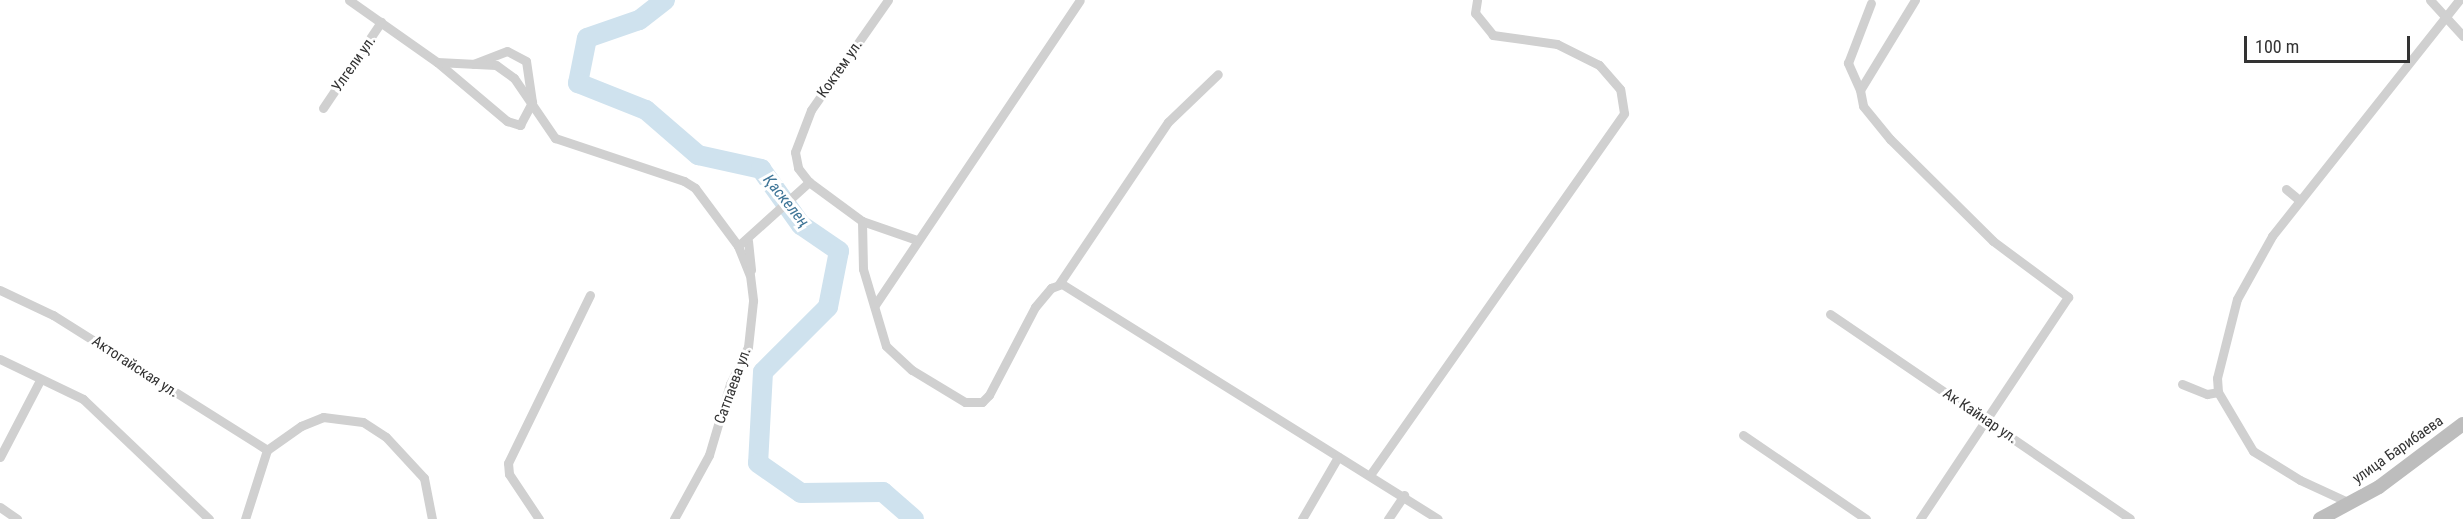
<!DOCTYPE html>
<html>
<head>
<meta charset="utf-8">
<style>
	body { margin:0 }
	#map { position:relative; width:2463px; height:519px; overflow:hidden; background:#fff; font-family:"Roboto Condensed",sans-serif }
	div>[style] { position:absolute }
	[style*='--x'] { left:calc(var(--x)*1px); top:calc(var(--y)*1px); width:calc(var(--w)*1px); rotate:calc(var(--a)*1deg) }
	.river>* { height:20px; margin:-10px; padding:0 10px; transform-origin:10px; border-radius:10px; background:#cfe2ee }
	.street>* { height:9px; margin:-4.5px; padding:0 4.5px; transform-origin:4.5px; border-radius:4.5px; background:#d0d0d0 }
	.secondary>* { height:14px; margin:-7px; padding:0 7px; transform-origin:7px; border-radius:7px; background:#bdbdbd }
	span { translate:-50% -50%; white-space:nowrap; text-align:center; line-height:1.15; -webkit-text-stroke:6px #fff; paint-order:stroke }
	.street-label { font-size:15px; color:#333 }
	.water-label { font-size:16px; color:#3f7597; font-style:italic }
	.scale { position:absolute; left:2244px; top:36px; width:166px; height:27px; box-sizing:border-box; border:3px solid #333; border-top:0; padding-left:8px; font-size:18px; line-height:21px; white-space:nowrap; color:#333; -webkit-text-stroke:4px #fff; paint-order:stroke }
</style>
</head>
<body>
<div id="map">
	<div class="river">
		<i style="--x:665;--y:0;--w:33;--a:142"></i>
		<i style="--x:639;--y:20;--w:55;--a:160.9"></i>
		<i style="--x:587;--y:38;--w:46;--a:101.3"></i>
		<i style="--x:578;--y:83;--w:73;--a:21.7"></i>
		<i style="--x:646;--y:110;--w:69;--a:40.9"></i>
		<i style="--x:698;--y:155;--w:65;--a:12.5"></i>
		<i style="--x:761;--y:169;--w:69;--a:54.5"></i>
		<i style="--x:801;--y:225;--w:46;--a:34.4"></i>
		<i style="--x:839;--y:251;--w:57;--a:101.1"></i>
		<i style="--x:828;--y:307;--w:92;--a:135"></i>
		<i style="--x:763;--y:372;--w:91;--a:93.1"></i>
		<i style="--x:758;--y:463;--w:52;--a:34.9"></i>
		<i style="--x:801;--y:493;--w:82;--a:-0.7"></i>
		<i style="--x:883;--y:492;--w:41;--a:41.1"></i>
	</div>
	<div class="street">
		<i style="--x:349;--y:0;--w:108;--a:35.2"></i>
		<i style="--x:437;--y:62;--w:92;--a:40.1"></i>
		<i style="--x:507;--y:121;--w:14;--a:17"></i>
		<i style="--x:520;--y:125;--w:26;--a:-62"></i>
		<i style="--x:532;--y:102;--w:41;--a:-98.3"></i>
		<i style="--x:526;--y:61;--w:21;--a:-152"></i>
		<i style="--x:507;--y:51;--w:36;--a:159"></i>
		<i style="--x:888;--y:0;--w:134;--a:125"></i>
		<i style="--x:811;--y:110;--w:45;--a:110.9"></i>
		<i style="--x:795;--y:152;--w:16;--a:79"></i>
		<i style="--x:798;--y:168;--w:18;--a:52"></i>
		<i style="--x:809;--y:182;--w:66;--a:36.3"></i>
		<i style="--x:862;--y:221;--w:58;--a:19.1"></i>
		<i style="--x:1915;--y:0;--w:105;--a:121.4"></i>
		<i style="--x:1860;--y:90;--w:16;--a:79"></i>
		<i style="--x:1863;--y:106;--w:43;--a:50.7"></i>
		<i style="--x:1890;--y:139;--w:145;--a:44.7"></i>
		<i style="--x:1993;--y:241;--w:94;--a:36.7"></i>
		<i style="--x:2068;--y:297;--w:267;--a:123.7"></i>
		<i style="--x:2430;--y:0;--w:49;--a:47.5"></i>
		<i style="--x:437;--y:62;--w:59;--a:2.9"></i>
		<i style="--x:496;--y:65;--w:22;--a:36"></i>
		<i style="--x:514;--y:78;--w:73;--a:55.7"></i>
		<i style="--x:555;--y:138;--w:136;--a:18.4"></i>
		<i style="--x:684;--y:181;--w:13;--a:32"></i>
		<i style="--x:695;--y:188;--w:72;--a:53.4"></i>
		<i style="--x:738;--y:246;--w:31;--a:68"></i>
		<i style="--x:750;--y:275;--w:26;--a:83"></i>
		<i style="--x:753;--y:301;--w:46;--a:96.2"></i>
		<i style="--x:748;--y:347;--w:41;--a:115.9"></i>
		<i style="--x:730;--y:384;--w:74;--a:106.5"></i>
		<i style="--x:709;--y:455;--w:73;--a:118.7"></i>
		<i style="--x:1860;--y:90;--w:30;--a:-114"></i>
		<i style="--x:1848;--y:63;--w:64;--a:-69"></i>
		<i style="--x:323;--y:108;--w:104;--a:-56"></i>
		<i style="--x:2286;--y:189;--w:16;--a:40"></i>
		<i style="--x:862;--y:221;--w:48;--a:88.8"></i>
		<i style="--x:863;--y:269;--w:80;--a:73.4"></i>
		<i style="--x:886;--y:346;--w:35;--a:43"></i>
		<i style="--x:912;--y:370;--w:62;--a:31.1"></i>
		<i style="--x:965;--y:402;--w:17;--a:0"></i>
		<i style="--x:982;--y:402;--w:10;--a:-45"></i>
		<i style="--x:989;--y:395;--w:99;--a:-62.4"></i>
		<i style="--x:1035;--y:307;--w:25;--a:-50"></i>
		<i style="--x:1051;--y:288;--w:12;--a:-20"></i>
		<i style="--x:1062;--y:284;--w:443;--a:32"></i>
		<i style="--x:748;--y:241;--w:29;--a:84"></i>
		<i style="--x:738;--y:246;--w:96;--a:-42"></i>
		<i style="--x:1059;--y:284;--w:195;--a:-56.1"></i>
		<i style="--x:1168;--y:122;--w:69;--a:-43.8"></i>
		<i style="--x:0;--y:290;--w:59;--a:25.3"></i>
		<i style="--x:53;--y:315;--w:253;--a:32.2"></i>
		<i style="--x:875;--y:305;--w:367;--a:-56.1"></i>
		<i style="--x:1830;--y:314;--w:363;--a:34.3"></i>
		<i style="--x:0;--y:359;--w:92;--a:25.7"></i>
		<i style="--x:83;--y:399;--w:174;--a:43.6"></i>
		<i style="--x:2182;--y:384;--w:27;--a:22"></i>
		<i style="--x:2207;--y:394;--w:11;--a:-10"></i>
		<i style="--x:1743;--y:435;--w:149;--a:34.3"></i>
		<i style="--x:267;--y:450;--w:42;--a:-35.2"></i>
		<i style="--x:301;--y:426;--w:24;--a:-22"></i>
		<i style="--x:323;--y:417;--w:40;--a:7.1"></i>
		<i style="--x:363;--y:422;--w:27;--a:33"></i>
		<i style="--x:386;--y:437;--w:56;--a:47.2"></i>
		<i style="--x:424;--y:478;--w:42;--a:79"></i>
		<i style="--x:0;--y:457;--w:87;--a:-62.5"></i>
		<i style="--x:1370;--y:475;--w:442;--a:-54.9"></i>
		<i style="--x:1624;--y:113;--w:24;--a:-99"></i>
		<i style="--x:1620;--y:89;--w:32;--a:-131"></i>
		<i style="--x:1599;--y:65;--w:47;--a:-153.4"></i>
		<i style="--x:1557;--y:44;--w:65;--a:-172"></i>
		<i style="--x:1493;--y:35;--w:28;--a:-129"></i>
		<i style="--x:1475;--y:13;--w:13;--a:-81"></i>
		<i style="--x:2350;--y:503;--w:55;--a:-155.3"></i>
		<i style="--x:2300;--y:480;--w:55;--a:-148.3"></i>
		<i style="--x:2253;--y:451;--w:69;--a:-120.7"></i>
		<i style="--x:2218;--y:392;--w:14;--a:-94"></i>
		<i style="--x:2217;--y:378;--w:81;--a:-75.8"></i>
		<i style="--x:2237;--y:299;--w:72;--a:-60.9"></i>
		<i style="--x:2272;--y:236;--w:301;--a:-51.6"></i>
		<i style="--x:0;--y:507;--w:21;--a:35"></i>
		<i style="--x:245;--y:519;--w:72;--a:-72.3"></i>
		<i style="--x:539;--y:519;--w:54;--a:-123.7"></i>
		<i style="--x:509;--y:474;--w:11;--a:-95"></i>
		<i style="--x:508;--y:463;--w:187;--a:-64"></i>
		<i style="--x:1302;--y:519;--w:72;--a:-59.9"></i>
		<i style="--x:1388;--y:519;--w:29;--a:-56"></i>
	</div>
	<div class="secondary">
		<i style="--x:2320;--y:519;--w:67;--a:-28.5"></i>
		<i style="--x:2379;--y:487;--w:105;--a:-36.9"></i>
	</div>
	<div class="street-label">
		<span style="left:354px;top:64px;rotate:-55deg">Улгели ул.</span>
		<span style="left:840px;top:69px;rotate:-55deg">Коктем ул.</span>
		<span style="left:135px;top:367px;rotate:33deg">Актогайская ул.</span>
		<span style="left:733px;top:386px;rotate:-70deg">Сатпаева ул.</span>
		<span style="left:1980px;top:416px;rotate:34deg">Ак Кайнар ул.</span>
		<span style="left:2398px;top:450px;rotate:-35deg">улица Барибаева</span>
	</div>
	<div class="water-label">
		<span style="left:786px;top:201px;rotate:51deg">Қаскелең</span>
	</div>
	<div class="scale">100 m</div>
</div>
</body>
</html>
